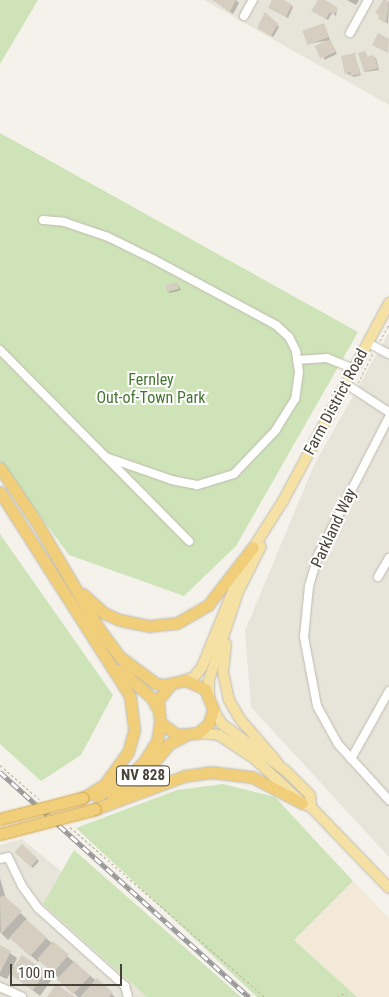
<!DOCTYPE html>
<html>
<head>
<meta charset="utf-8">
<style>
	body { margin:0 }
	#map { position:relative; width:389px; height:997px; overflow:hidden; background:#f4f2eb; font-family:"Roboto Condensed",sans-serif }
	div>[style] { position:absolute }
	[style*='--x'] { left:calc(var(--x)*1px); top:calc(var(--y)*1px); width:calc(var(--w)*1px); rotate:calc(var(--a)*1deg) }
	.residential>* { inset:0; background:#e7e4da }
	.commercial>* { inset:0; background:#f3e9d9 }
	.green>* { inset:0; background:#cee4b8 }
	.shadow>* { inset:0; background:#0003 }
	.building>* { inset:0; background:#d5cec1; transform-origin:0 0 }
	.path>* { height:1px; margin-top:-0.5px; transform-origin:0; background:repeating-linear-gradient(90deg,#bfb6a1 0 2.5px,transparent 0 5px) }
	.roads { filter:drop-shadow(0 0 1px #bfbaae) drop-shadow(0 0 1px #bfbaae) }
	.minor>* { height:8px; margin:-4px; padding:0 4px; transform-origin:4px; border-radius:4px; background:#fff }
	.major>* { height:10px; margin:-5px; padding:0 5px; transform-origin:5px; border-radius:5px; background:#f5e1a3 }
	.highway>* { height:11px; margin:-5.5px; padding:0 5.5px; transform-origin:5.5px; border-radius:5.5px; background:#f1ce79 }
	.rail>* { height:4.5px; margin-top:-2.25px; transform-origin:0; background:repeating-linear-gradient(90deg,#fff 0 8px,#989898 0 16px); box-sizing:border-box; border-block:1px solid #989898 }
	.bridges { filter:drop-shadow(0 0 1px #d0a449) drop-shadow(0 0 1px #d0a449) }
	.highway-bridge>* { height:11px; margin:-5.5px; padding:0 5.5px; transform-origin:5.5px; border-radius:5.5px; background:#f1ce79 }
	span { translate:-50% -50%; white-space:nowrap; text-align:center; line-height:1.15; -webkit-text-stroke:4px #fff; paint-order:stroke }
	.shield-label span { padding:1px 4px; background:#fff; border:1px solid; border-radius:4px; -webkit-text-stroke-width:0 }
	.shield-label { font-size:15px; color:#484339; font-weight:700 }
	.park-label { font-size:16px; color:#487531 }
	.street-label { font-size:16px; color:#484339 }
	.scale { position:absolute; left:10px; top:964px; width:112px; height:22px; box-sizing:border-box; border:2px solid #484339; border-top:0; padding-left:6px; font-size:15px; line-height:18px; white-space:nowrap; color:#484339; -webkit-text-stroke:4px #fff; paint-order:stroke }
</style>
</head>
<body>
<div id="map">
	<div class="residential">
		<i style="clip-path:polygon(204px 0,389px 0,389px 105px)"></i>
		<i style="clip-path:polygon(389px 332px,389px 857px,251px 707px,245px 631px,314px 465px)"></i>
		<i style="clip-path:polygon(22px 839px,62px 872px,43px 904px,147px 997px,0 997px,0 845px)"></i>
	</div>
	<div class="commercial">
		<i style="clip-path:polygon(353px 881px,389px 918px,389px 997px,357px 997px,294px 940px)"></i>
	</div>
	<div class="green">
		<i style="clip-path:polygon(0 0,38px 0,0 64px)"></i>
		<i style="clip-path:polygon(0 133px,358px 332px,236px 546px,184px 596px,69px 555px,0 462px)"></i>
		<i style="clip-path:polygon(0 534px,113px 695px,81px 755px,41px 781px,0 744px)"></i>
		<i style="clip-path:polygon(223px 784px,275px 797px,353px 881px,294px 940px,357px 997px,257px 997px,76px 828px,177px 790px)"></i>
		<i style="clip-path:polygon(74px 850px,241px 997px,147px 997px,43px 904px)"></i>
	</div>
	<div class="shadow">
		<i style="clip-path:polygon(213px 0,236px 0,239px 3px,233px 14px)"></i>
		<i style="clip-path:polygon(274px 0,281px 0,293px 7px,288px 18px,272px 9px)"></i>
		<i style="clip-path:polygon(319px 0,337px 9px,336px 16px,332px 13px,328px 20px,315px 12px)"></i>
		<i style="clip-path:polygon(347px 0,359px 0,356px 5px)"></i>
		<i style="clip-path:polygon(384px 0,389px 2px,388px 24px,377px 13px)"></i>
		<i style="clip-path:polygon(266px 14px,279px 27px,273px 37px,258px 28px)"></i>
		<i style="clip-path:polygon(323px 25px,337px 54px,324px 60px,325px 41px,308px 44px)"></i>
		<i style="clip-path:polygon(365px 52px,368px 58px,376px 58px,379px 70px,365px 72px)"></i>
		<i style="clip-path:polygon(354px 54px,361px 75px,354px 77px,346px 73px)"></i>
		<i style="clip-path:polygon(177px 283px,181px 290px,170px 293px,168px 292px)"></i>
		<i style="clip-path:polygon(22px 846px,39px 861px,33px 868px,17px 852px)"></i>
		<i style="clip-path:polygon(0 878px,6px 899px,27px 919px,26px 921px,115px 997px,78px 997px,40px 960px,38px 962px,11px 937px,8px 940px,0 932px)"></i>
		<i style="clip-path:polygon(0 946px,17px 958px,13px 967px,45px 972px,52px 979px,40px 996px,10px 973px,7px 979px,0 976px)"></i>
	</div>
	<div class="building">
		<i style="clip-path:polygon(212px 0,236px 0,230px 12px)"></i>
		<i style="clip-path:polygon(272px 0,284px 0,292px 5px,286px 17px,268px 8px)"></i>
		<i style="clip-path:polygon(318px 0,325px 0,338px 8px,334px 15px,330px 12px,326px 19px,311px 11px)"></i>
		<i style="clip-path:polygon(383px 0,389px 1px,386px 23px,378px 19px,379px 15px,375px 13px)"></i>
		<i style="clip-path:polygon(265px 12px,278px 24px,271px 36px,257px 28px)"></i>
		<i style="left:324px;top:23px;width:15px;height:23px;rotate:70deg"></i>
		<i style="clip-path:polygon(378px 33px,389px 39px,388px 53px,372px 45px)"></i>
		<i style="left:330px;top:39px;width:14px;height:17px;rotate:65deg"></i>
		<i style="clip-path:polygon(365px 51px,367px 57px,374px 55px,378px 68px,364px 72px,358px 53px)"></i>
		<i style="clip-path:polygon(355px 53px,360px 74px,351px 76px,350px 72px,345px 74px,341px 56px)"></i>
		<i style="left:177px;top:282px;width:7px;height:12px;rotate:74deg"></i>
		<i style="left:22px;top:844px;width:22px;height:11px;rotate:43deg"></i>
		<i style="clip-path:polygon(3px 895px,22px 911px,1px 934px,0 898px)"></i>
		<i style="left:26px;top:919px;width:28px;height:25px;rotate:42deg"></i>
		<i style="left:53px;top:941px;width:21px;height:24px;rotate:41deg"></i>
		<i style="clip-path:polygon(0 945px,11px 951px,0 973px)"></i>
		<i style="left:22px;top:955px;width:29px;height:23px;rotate:34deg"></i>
		<i style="left:74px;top:961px;width:22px;height:25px;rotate:43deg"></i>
		<i style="clip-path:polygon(97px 978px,113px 993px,109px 997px,80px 997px)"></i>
		<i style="clip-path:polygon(56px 984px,75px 997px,47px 997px)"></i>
	</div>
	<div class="path">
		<i style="--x:380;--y:341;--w:18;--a:-61"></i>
		<i style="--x:358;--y:383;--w:33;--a:-63"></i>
		<i style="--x:0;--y:765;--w:52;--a:41.1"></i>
		<i style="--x:70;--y:827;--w:259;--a:41.1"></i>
		<i style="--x:337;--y:997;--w:11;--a:-27"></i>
	</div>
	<div class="roads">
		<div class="minor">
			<i style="--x:244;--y:16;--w:18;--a:-61"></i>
			<i style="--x:350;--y:33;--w:38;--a:-61"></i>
			<i style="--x:43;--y:220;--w:21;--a:5"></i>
			<i style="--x:64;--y:222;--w:46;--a:18.8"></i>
			<i style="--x:108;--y:237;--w:50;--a:26.1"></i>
			<i style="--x:153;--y:259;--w:140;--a:28.2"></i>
			<i style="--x:276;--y:325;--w:18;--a:43"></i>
			<i style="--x:289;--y:337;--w:16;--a:63"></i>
			<i style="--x:296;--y:351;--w:21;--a:82"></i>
			<i style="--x:299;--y:372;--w:27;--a:98"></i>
			<i style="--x:295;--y:399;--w:36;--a:122"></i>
			<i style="--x:276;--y:430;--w:61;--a:133.7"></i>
			<i style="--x:234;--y:474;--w:39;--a:163"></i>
			<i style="--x:197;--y:485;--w:25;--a:-169"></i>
			<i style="--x:172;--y:480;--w:70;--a:-160.8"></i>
			<i style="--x:368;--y:343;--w:24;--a:28"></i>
			<i style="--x:0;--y:350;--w:269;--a:45.3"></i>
			<i style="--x:297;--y:360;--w:30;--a:-4"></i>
			<i style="--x:327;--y:358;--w:29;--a:22"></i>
			<i style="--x:346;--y:384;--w:51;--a:33.1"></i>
			<i style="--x:389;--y:417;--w:155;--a:117.2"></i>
			<i style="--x:318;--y:555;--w:32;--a:106"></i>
			<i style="--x:309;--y:586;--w:51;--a:95.6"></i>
			<i style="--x:304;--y:637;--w:70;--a:79.3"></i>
			<i style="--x:317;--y:706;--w:43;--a:61.1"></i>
			<i style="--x:338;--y:744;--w:76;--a:47.7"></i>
			<i style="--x:378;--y:577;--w:22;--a:-60"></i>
			<i style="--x:351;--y:759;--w:78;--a:-60.8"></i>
			<i style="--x:0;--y:859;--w:8;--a:-14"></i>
			<i style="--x:8;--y:857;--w:32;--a:64"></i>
			<i style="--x:22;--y:886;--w:27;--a:54"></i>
			<i style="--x:38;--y:908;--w:117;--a:41.9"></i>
			<i style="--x:125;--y:986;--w:11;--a:75"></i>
			<i style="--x:0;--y:987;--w:24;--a:24"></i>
		</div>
		<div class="major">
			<i style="--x:250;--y:553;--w:62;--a:-57.6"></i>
			<i style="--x:283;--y:501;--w:225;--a:-61.8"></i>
			<i style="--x:226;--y:644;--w:28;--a:96"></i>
			<i style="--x:223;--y:672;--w:29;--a:78"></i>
			<i style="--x:229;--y:700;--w:22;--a:60"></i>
			<i style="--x:240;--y:719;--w:57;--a:49.3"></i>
			<i style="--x:185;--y:680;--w:9;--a:-18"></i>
			<i style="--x:194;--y:677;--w:13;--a:-51"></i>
			<i style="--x:202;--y:667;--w:109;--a:-67.9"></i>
			<i style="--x:209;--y:695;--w:15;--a:-90"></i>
			<i style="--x:209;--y:680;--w:93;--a:-71.8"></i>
			<i style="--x:238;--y:592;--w:51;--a:-63.4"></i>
			<i style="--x:213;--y:709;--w:17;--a:59"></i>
			<i style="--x:222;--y:724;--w:79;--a:36.3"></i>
			<i style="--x:286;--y:771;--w:34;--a:45"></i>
			<i style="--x:310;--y:795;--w:12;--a:85"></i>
			<i style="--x:198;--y:733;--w:21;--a:5"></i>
			<i style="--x:219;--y:735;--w:43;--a:33.7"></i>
			<i style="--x:255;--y:759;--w:64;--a:43.1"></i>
			<i style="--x:302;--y:803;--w:10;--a:24"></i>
			<i style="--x:311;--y:807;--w:112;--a:46.1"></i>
		</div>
		<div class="highway">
			<i style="--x:0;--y:468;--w:66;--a:56.1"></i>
			<i style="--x:37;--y:523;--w:121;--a:59.6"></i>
			<i style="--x:98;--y:627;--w:37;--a:54"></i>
			<i style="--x:120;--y:657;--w:44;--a:36.6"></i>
			<i style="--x:155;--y:683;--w:9;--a:13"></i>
			<i style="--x:164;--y:685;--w:22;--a:-13"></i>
			<i style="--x:185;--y:680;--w:22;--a:24"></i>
			<i style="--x:205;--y:689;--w:22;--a:68"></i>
			<i style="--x:213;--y:709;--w:15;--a:106"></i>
			<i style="--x:209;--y:723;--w:15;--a:138"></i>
			<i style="--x:198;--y:733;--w:21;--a:175"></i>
			<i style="--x:177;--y:735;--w:21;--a:-143"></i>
			<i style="--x:160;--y:722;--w:22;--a:-95"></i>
			<i style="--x:158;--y:700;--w:21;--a:-51"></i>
			<i style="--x:0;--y:492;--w:242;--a:57.5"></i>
			<i style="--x:130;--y:696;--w:35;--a:83"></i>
			<i style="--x:134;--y:731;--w:22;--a:106"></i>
			<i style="--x:128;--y:752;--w:41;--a:126"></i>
			<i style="--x:104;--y:785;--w:26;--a:149"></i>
			<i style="--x:83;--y:594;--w:28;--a:42"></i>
			<i style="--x:104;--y:613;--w:17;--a:24"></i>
			<i style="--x:120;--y:620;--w:30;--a:12"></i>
			<i style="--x:149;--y:626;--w:28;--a:-6"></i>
			<i style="--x:177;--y:623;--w:36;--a:-30"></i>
			<i style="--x:208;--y:605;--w:73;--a:-52.2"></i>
			<i style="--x:120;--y:670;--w:43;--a:41.2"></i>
			<i style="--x:152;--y:698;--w:11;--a:63"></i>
			<i style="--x:97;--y:796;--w:30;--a:-30"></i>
			<i style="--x:123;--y:781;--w:27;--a:-42"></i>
			<i style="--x:143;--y:763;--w:26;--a:-58"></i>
			<i style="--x:157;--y:741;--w:19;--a:-81"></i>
			<i style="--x:113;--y:798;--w:32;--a:-35"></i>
			<i style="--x:139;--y:780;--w:47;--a:-50.2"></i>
			<i style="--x:169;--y:744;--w:17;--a:-28"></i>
			<i style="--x:95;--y:809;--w:95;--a:-20.3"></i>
			<i style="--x:184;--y:776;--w:27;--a:-8"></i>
			<i style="--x:211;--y:772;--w:41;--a:7"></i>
			<i style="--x:252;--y:777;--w:56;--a:27.5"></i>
		</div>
	</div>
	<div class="rail">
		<i style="--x:0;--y:772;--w:336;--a:42.1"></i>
	</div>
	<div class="bridges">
		<div class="highway-bridge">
			<i style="--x:0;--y:819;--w:85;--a:-14.4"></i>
			<i style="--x:0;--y:834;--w:98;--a:-14.7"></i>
		</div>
	</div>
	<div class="shield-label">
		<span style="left:143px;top:776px">NV 828</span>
	</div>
	<div class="park-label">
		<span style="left:151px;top:389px">Fernley<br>Out-of-Town Park</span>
	</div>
	<div class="street-label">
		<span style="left:336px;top:402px;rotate:-62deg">Farm District Road</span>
		<span style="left:334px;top:528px;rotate:-65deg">Parkland Way</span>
	</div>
	<div class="scale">100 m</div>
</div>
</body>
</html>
